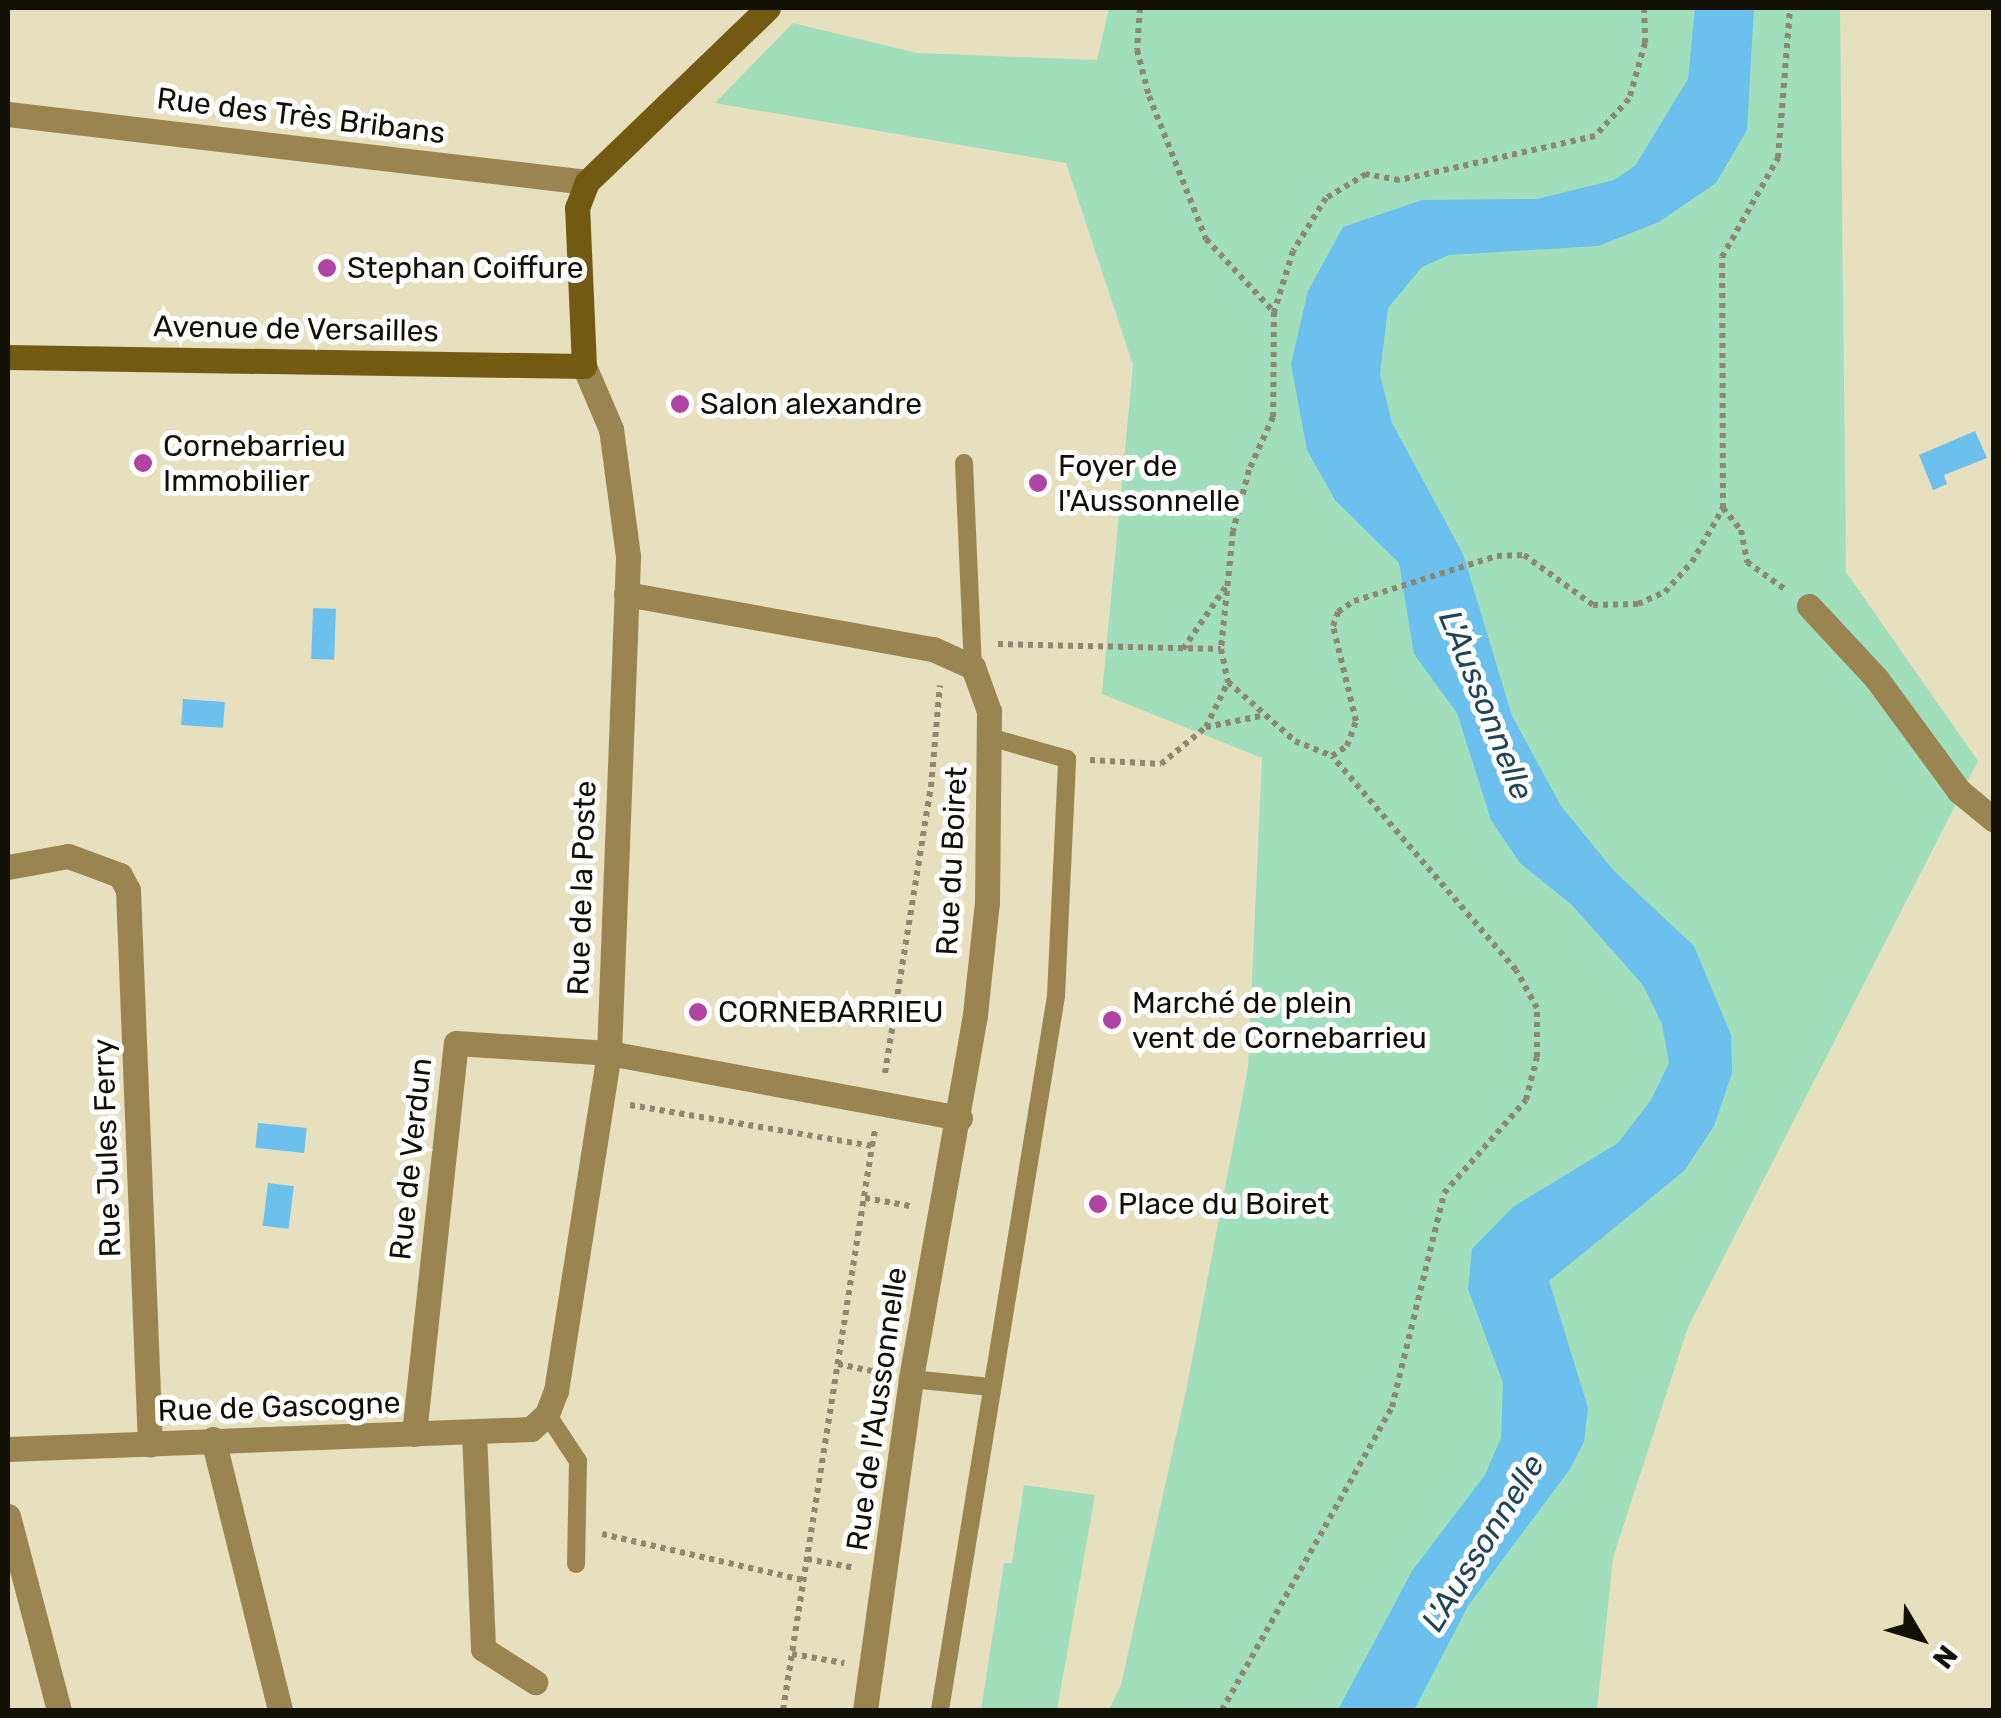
<!DOCTYPE html>
<html>
<head>
<meta charset="utf-8">
<style>
	body { margin:0 }
	#map { position:relative; width:2001px; height:1718px; overflow:hidden; background:#e6e0be; font-family:Rubik,sans-serif }
	div>[style] { position:absolute }
	[style*='--x'] { left:calc(var(--x)*1px); top:calc(var(--y)*1px); width:calc(var(--w)*1px); rotate:calc(var(--a)*1deg) }
	.green>* { inset:0; background:#a1debc }
	.water>* { inset:0; background:#6bc0ed; transform-origin:0 0 }
	.path>* { height:6px; margin-top:-3px; transform-origin:0; background:repeating-linear-gradient(90deg,#8d8870 0 5px,transparent 0 10px) }
	.lane>* { height:18px; margin:-9px; padding:0 9px; transform-origin:9px; border-radius:9px; background:#9a8551 }
	.street>* { height:25px; margin:-12.5px; padding:0 12.5px; transform-origin:12.5px; border-radius:12.5px; background:#9a8551 }
	.secondary>* { height:25px; margin:-12.5px; padding:0 12.5px; transform-origin:12.5px; border-radius:12.5px; background:#725a13 }
	.dots>* { width:28px; height:28px; translate:-50% -50%; box-sizing:border-box; border:5px solid #fff; border-radius:50% }
	span { translate:-50% -50%; white-space:nowrap; text-align:center; line-height:1.15; -webkit-text-stroke:10px #fff; paint-order:stroke }
	.street-label { font-size:30px; color:#120f04 }
	.poi-label { font-size:30px; color:#120f04 }
	.left { translate:0 -50%; text-align:left }
	.water-label { font-size:32px; color:#204558; font-style:italic }
	.frame { position:absolute; inset:0; border:10px solid #120f04; pointer-events:none }
	.north { position:absolute; left:1871px; top:1588px; width:100px; height:100px; -webkit-text-stroke:8px #fff; paint-order:stroke; rotate:128deg; font-size:28px; font-weight:700; line-height:40px; text-align:center; color:#120f04 }
	.north::after { content:''; display:block; margin:auto; width:35px; height:45px; background:#120f04; clip-path:polygon(50% 0,100% 100%,50% 72%,0 100%) }
</style>
</head>
<body>
<div id="map">
	<div class="green">
		<i style="clip-path:polygon(1109px 8px,1840px 8px,1846px 572px,1978px 761px,1688px 1327px,1613px 1558px,1597px 1710px,1109px 1710px,1121px 1685px,1186px 1391px,1248px 1068px,1262px 758px,1102px 694px,1133px 365px,1066px 163px,715px 103px,793px 23px,917px 53px,1097px 60px)"></i>
		<i style="clip-path:polygon(1024px 1485px,1095px 1495px,1057px 1710px,981px 1710px,1004px 1563px,1012px 1563px)"></i>
	</div>
	<div class="water">
		<i style="clip-path:polygon(1695px 8px,1754px 8px,1747px 130px,1716px 183px,1659px 222px,1598px 246px,1449px 255px,1422px 267px,1388px 308px,1380px 374px,1392px 423px,1463px 554px,1512px 716px,1561px 806px,1614px 871px,1694px 946px,1731px 1035px,1732px 1073px,1714px 1126px,1684px 1171px,1549px 1281px,1588px 1408px,1584px 1442px,1570px 1469px,1468px 1606px,1414px 1710px,1338px 1710px,1412px 1571px,1485px 1475px,1501px 1438px,1503px 1383px,1468px 1289px,1472px 1249px,1513px 1207px,1618px 1143px,1651px 1100px,1669px 1063px,1662px 1024px,1643px 985px,1572px 905px,1520px 863px,1491px 820px,1457px 713px,1414px 654px,1399px 563px,1335px 500px,1307px 450px,1291px 364px,1308px 291px,1343px 227px,1422px 200px,1537px 199px,1614px 180px,1635px 166px,1688px 79px)"></i>
		<i style="clip-path:polygon(1975px 431px,1987px 458px,1944px 475px,1947px 484px,1933px 490px,1919px 455px)"></i>
		<i style="left:313px;top:608px;width:23px;height:51px;rotate:2deg"></i>
		<i style="left:183px;top:699px;width:42px;height:26px;rotate:4deg"></i>
		<i style="left:258px;top:1123px;width:49px;height:25px;rotate:6deg"></i>
		<i style="left:268px;top:1183px;width:26px;height:43px;rotate:7deg"></i>
	</div>
	<div class="path">
		<i style="--x:1140;--y:8;--w:42;--a:94.1"></i>
		<i style="--x:1137;--y:50;--w:48;--a:75.4"></i>
		<i style="--x:1149;--y:96;--w:154;--a:68.3"></i>
		<i style="--x:1206;--y:239;--w:98;--a:47.1"></i>
		<i style="--x:1644;--y:8;--w:35;--a:88"></i>
		<i style="--x:1645;--y:43;--w:58;--a:105.9"></i>
		<i style="--x:1629;--y:99;--w:50;--a:132.6"></i>
		<i style="--x:1595;--y:136;--w:201;--a:167.3"></i>
		<i style="--x:1399;--y:180;--w:34;--a:-170"></i>
		<i style="--x:1366;--y:174;--w:47;--a:149"></i>
		<i style="--x:1326;--y:198;--w:62;--a:121.9"></i>
		<i style="--x:1293;--y:251;--w:64;--a:107.3"></i>
		<i style="--x:1274;--y:312;--w:105;--a:90.5"></i>
		<i style="--x:1273;--y:417;--w:58;--a:114.4"></i>
		<i style="--x:1249;--y:470;--w:63;--a:104.7"></i>
		<i style="--x:1233;--y:531;--w:119;--a:95.8"></i>
		<i style="--x:1221;--y:649;--w:34;--a:78"></i>
		<i style="--x:1228;--y:682;--w:89;--a:41.4"></i>
		<i style="--x:1295;--y:741;--w:40;--a:22"></i>
		<i style="--x:1332;--y:756;--w:18;--a:-34"></i>
		<i style="--x:1347;--y:746;--w:27;--a:-70"></i>
		<i style="--x:1356;--y:721;--w:98;--a:-103.6"></i>
		<i style="--x:1333;--y:626;--w:15;--a:-70"></i>
		<i style="--x:1338;--y:612;--w:19;--a:-35"></i>
		<i style="--x:1354;--y:601;--w:150;--a:-17.5"></i>
		<i style="--x:1497;--y:556;--w:27;--a:-2"></i>
		<i style="--x:1524;--y:555;--w:85;--a:35.9"></i>
		<i style="--x:1593;--y:605;--w:45;--a:-1.3"></i>
		<i style="--x:1638;--y:604;--w:30;--a:-24"></i>
		<i style="--x:1665;--y:592;--w:40;--a:-48"></i>
		<i style="--x:1692;--y:562;--w:62;--a:-60.1"></i>
		<i style="--x:1723;--y:508;--w:251;--a:-90.2"></i>
		<i style="--x:1722;--y:257;--w:114;--a:-60.5"></i>
		<i style="--x:1778;--y:158;--w:150;--a:-85.4"></i>
		<i style="--x:1723;--y:508;--w:28;--a:51"></i>
		<i style="--x:1741;--y:530;--w:33;--a:79"></i>
		<i style="--x:1747;--y:562;--w:48;--a:35.7"></i>
		<i style="--x:998;--y:644;--w:223;--a:1.3"></i>
		<i style="--x:1183;--y:649;--w:78;--a:-55.5"></i>
		<i style="--x:1206;--y:727;--w:56;--a:-11.3"></i>
		<i style="--x:1090;--y:760;--w:71;--a:3.2"></i>
		<i style="--x:1161;--y:764;--w:58;--a:-39.4"></i>
		<i style="--x:1206;--y:727;--w:50;--a:-63.9"></i>
		<i style="--x:885;--y:1073;--w:290;--a:-80.9"></i>
		<i style="--x:931;--y:787;--w:102;--a:-85"></i>
		<i style="--x:630;--y:1105;--w:245;--a:9.6"></i>
		<i style="--x:872;--y:1146;--w:16;--a:-79"></i>
		<i style="--x:865;--y:1198;--w:46;--a:10.1"></i>
		<i style="--x:838;--y:1364;--w:44;--a:11.8"></i>
		<i style="--x:602;--y:1534;--w:206;--a:12.9"></i>
		<i style="--x:807;--y:1559;--w:49;--a:10.6"></i>
		<i style="--x:792;--y:1654;--w:53;--a:9.8"></i>
		<i style="--x:783;--y:1710;--w:571;--a:-81.03"></i>
		<i style="--x:1222;--y:1710;--w:347;--a:-60.7"></i>
		<i style="--x:1392;--y:1407;--w:220;--a:-76.3"></i>
		<i style="--x:1444;--y:1193;--w:124;--a:-48.6"></i>
		<i style="--x:1526;--y:1100;--w:44;--a:-75.7"></i>
		<i style="--x:1537;--y:1057;--w:49;--a:-90"></i>
		<i style="--x:1537;--y:1008;--w:43;--a:-118.9"></i>
		<i style="--x:1516;--y:970;--w:282;--a:-130.7"></i>
	</div>
	<div class="lane">
		<i style="--x:964;--y:463;--w:204;--a:87.5"></i>
		<i style="--x:911;--y:1379;--w:80;--a:5.7"></i>
		<i style="--x:547;--y:1414;--w:56;--a:56.6"></i>
		<i style="--x:578;--y:1461;--w:103;--a:91.1"></i>
		<i style="--x:940;--y:1710;--w:723;--a:-80.77"></i>
		<i style="--x:1056;--y:996;--w:237;--a:-87.3"></i>
		<i style="--x:1067;--y:759;--w:81;--a:-164.2"></i>
	</div>
	<div class="street">
		<i style="--x:8;--y:114;--w:583;--a:6.7"></i>
		<i style="--x:626;--y:594;--w:312;--a:10.2"></i>
		<i style="--x:933;--y:649;--w:44;--a:24.2"></i>
		<i style="--x:973;--y:667;--w:47;--a:70"></i>
		<i style="--x:989;--y:711;--w:191;--a:90.6"></i>
		<i style="--x:987;--y:902;--w:114;--a:96.1"></i>
		<i style="--x:975;--y:1015;--w:370;--a:100"></i>
		<i style="--x:911;--y:1379;--w:334;--a:97.9"></i>
		<i style="--x:1809;--y:606;--w:98;--a:47.1"></i>
		<i style="--x:1876;--y:678;--w:140;--a:53.7"></i>
		<i style="--x:1959;--y:791;--w:45;--a:39.6"></i>
		<i style="--x:8;--y:867;--w:61;--a:-10.4"></i>
		<i style="--x:68;--y:856;--w:55;--a:20.1"></i>
		<i style="--x:120;--y:875;--w:17;--a:62"></i>
		<i style="--x:128;--y:890;--w:555;--a:87.73"></i>
		<i style="--x:474;--y:1432;--w:217;--a:87.6"></i>
		<i style="--x:483;--y:1649;--w:62;--a:32.4"></i>
		<i style="--x:414;--y:1434;--w:393;--a:-83.9"></i>
		<i style="--x:456;--y:1043;--w:153;--a:3.7"></i>
		<i style="--x:609;--y:1053;--w:357;--a:10.5"></i>
		<i style="--x:213;--y:1439;--w:279;--a:76.1"></i>
		<i style="--x:8;--y:1449;--w:523;--a:-2.19"></i>
		<i style="--x:531;--y:1429;--w:22;--a:-43"></i>
		<i style="--x:547;--y:1414;--w:25;--a:-69"></i>
		<i style="--x:556;--y:1391;--w:342;--a:-81.1"></i>
		<i style="--x:609;--y:1053;--w:497;--a:-87.8"></i>
		<i style="--x:628;--y:556;--w:128;--a:-97.6"></i>
		<i style="--x:611;--y:429;--w:69;--a:-113.2"></i>
		<i style="--x:8;--y:1516;--w:201;--a:75.3"></i>
	</div>
	<div class="secondary">
		<i style="--x:8;--y:357;--w:576;--a:0.9"></i>
		<i style="--x:584;--y:366;--w:158;--a:-92.5"></i>
		<i style="--x:577;--y:208;--w:28;--a:-69"></i>
		<i style="--x:587;--y:182;--w:251;--a:-43.9"></i>
	</div>
	<div class="dots">
		<i style="left:327px;top:268px;background:#b144a3"></i>
		<i style="left:680px;top:404px;background:#b144a3"></i>
		<i style="left:143px;top:463px;background:#b144a3"></i>
		<i style="left:1038px;top:483px;background:#b144a3"></i>
		<i style="left:698px;top:1012px;background:#b144a3"></i>
		<i style="left:1112px;top:1020px;background:#b144a3"></i>
		<i style="left:1098px;top:1204px;background:#b144a3"></i>
	</div>
	<div class="street-label">
		<span style="left:301px;top:116px;rotate:7deg">Rue des Très Bribans</span>
		<span style="left:296px;top:329px;rotate:1deg">Avenue de Versailles</span>
		<span style="left:952px;top:861px;rotate:-87deg">Rue du Boiret</span>
		<span style="left:582px;top:888px;rotate:-88deg">Rue de la Poste</span>
		<span style="left:107px;top:1148px;rotate:-92deg">Rue Jules Ferry</span>
		<span style="left:411px;top:1159px;rotate:-84deg">Rue de Verdun</span>
		<span style="left:279px;top:1407px;rotate:-2deg">Rue de Gascogne</span>
		<span style="left:877px;top:1409px;rotate:-82deg">Rue de l'Aussonnelle</span>
	</div>
	<div class="poi-label">
		<span class="left" style="left:347px;top:268px">Stephan Coiffure</span>
		<span class="left" style="left:700px;top:404px">Salon alexandre</span>
		<span class="left" style="left:163px;top:463px">Cornebarrieu<br>Immobilier</span>
		<span class="left" style="left:1058px;top:483px">Foyer de<br>l'Aussonnelle</span>
		<span class="left" style="left:1132px;top:1020px">Marché de plein<br>vent de Cornebarrieu</span>
		<span class="left" style="left:718px;top:1012px">CORNEBARRIEU</span>
		<span class="left" style="left:1118px;top:1204px">Place du Boiret</span>
	</div>
	<div class="water-label">
		<span style="left:1486px;top:705px;rotate:68deg">L'Aussonnelle</span>
		<span style="left:1483px;top:1543px;rotate:-58deg">L'Aussonnelle</span>
	</div>
	<div class="frame"></div>
	<div class="north">N</div>
</div>
</body>
</html>
